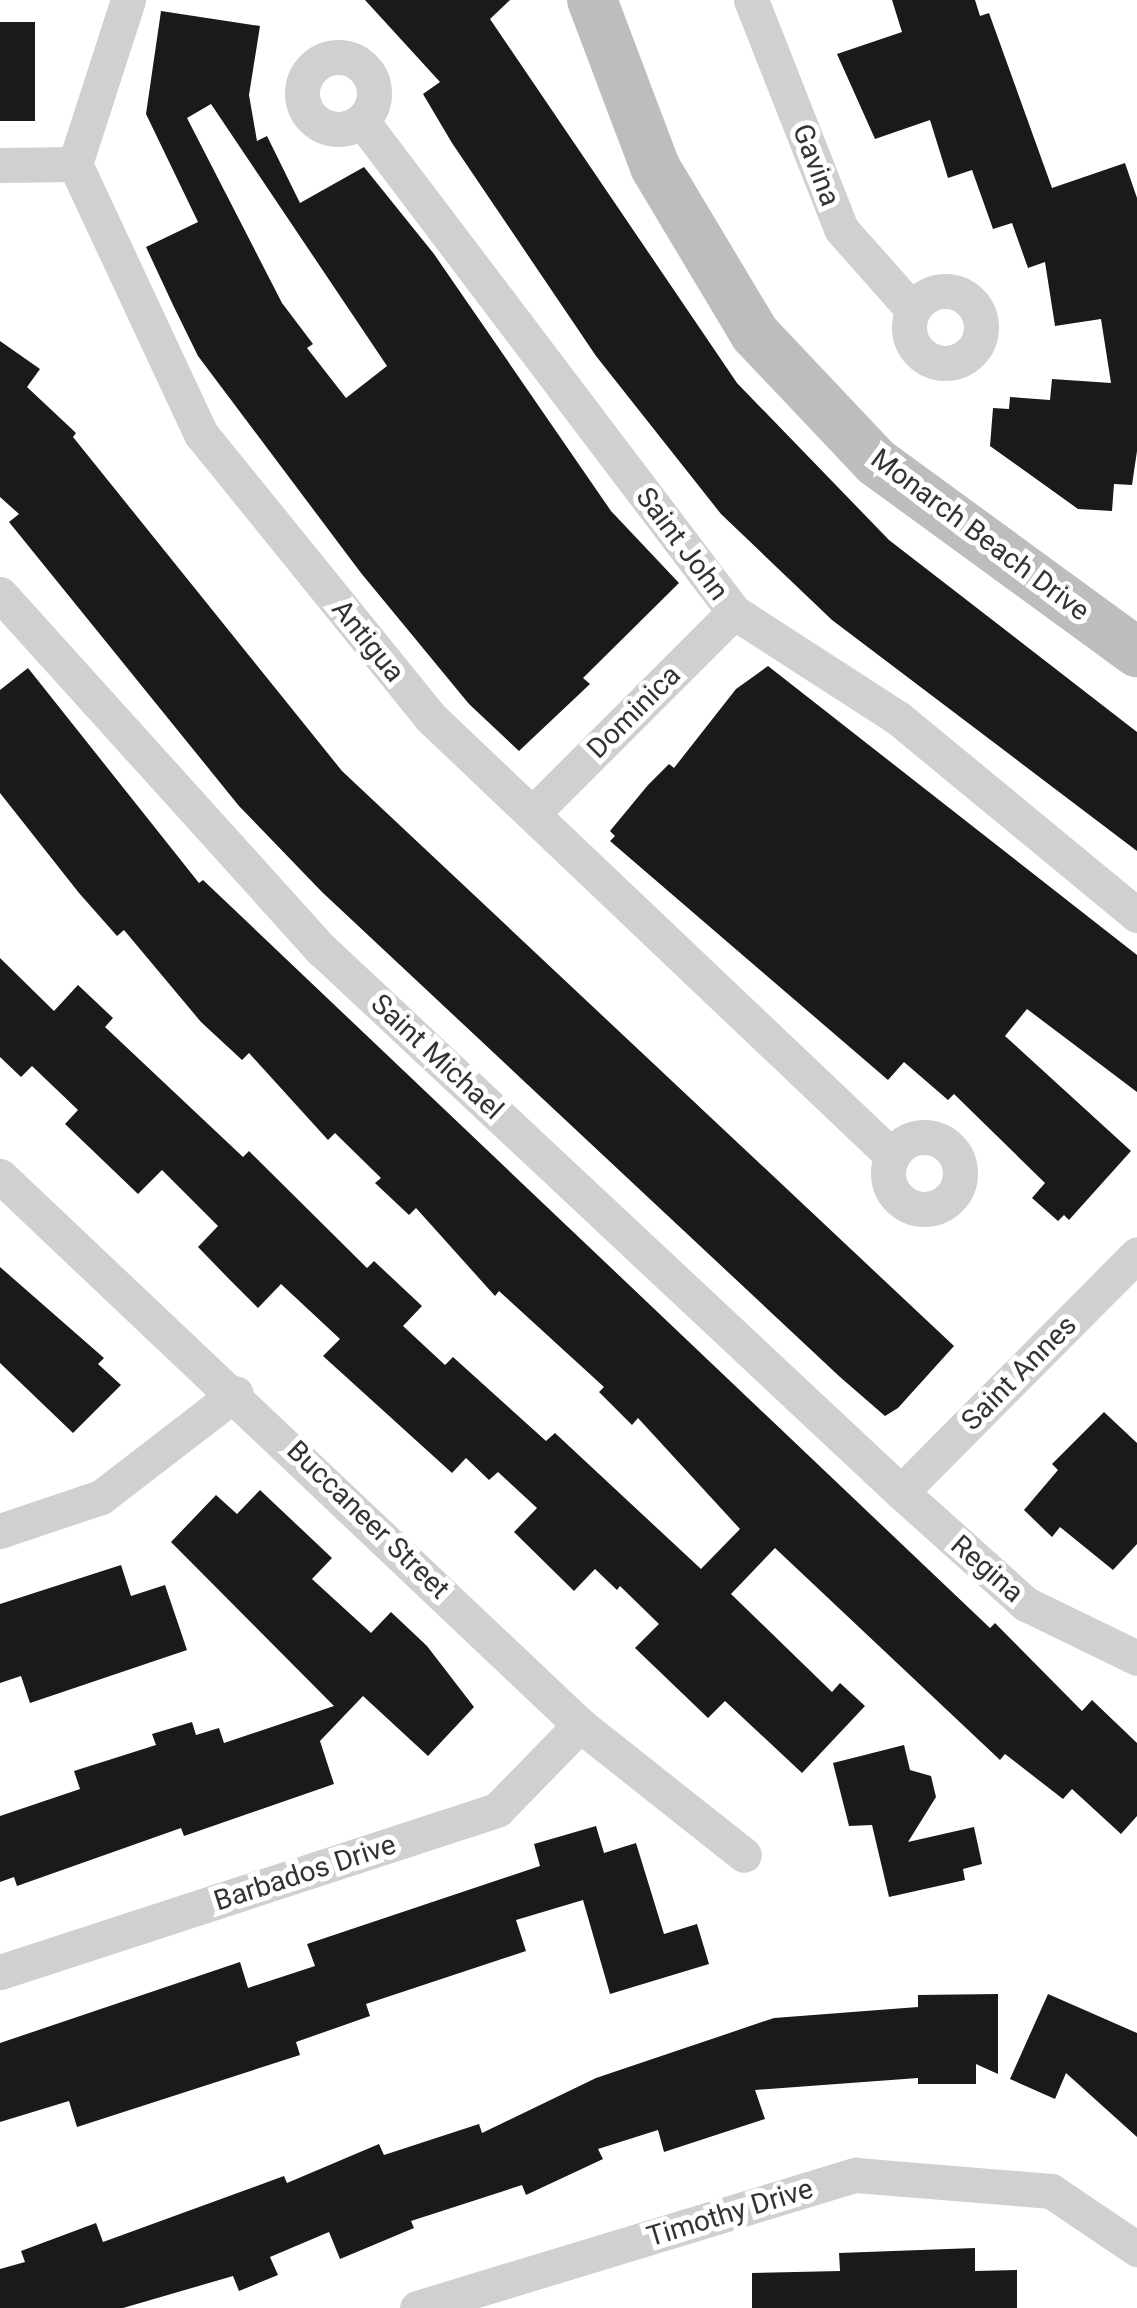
<!DOCTYPE html>
<html>
<head>
<meta charset="utf-8">
<style>
	body { margin:0 }
	#map { position:relative; width:1137px; height:2308px; overflow:hidden; background:#fff; font-family:Roboto,sans-serif }
	div>[style] { position:absolute }
	[style*='--x'] { left:calc(var(--x)*1px); top:calc(var(--y)*1px); width:calc(var(--w)*1px); rotate:calc(var(--a)*1deg) }
	.building>* { inset:0; background:#1a1a1a; transform-origin:0 0 }
	.street>* { height:35px; margin:-17.5px; padding:0 17.5px; transform-origin:17.5px; border-radius:17.5px; background:#d0d0d0 }
	.street>.ring { margin:-17.5px; padding:0; box-sizing:content-box; background:none; border:35px solid #d0d0d0; border-radius:50% }
	.secondary>* { height:50px; margin:-25px; padding:0 25px; transform-origin:25px; border-radius:25px; background:#bdbdbd }
	span { translate:-50% -50%; white-space:nowrap; text-align:center; line-height:1.15; -webkit-text-stroke:10px #fff; paint-order:stroke }
	.street-label { font-size:28px; color:#333 }
</style>
</head>
<body>
<div id="map">
	<div class="building">
		<i style="clip-path:polygon(365px 0,510px 0,490px 19px,737px 383px,889px 540px,1137px 732px,1137px 851px,832px 620px,721px 514px,596px 356px,452px 143px,423px 94px,440px 82px)"></i>
		<i style="clip-path:polygon(892px 0,975px 0,980px 16px,989px 13px,1052px 188px,1125px 163px,1137px 198px,1137px 451px,1132px 485px,1114px 484px,1112px 511px,1078px 509px,990px 446px,993px 408px,1009px 409px,1010px 397px,1050px 400px,1052px 379px,1111px 383px,1101px 319px,1055px 326px,1045px 262px,1028px 268px,1012px 223px,993px 229px,972px 170px,948px 178px,930px 120px,875px 139px,837px 54px,902px 32px)"></i>
		<i style="clip-path:polygon(evenodd,161px 11px,260px 26px,249px 95px,257px 141px,267px 136px,300px 203px,364px 167px,434px 254px,611px 511px,679px 583px,583px 678px,590px 684px,519px 751px,469px 704px,361px 573px,198px 356px,173px 305px,146px 247px,198px 222px,146px 114px,161px 11px,211px 104px,387px 366px,346px 398px,307px 348px,313px 344px,282px 303px,187px 118px,211px 104px)"></i>
		<i style="left:35px;top:22px;width:99px;height:35px;rotate:90deg"></i>
		<i style="clip-path:polygon(0 341px,40px 369px,27px 387px,76px 433px,73px 437px,342px 771px,954px 1346px,898px 1408px,885px 1416px,840px 1377px,322px 892px,239px 806px,9px 522px,19px 514px,0 497px)"></i>
		<i style="clip-path:polygon(768px 666px,1137px 955px,1137px 1092px,1027px 1009px,1005px 1036px,1131px 1151px,1069px 1220px,1064px 1215px,1058px 1221px,1032px 1198px,1045px 1183px,954px 1094px,948px 1100px,904px 1062px,888px 1080px,610px 841px,615px 836px,610px 831px,648px 785px,669px 764px,674px 768px,736px 689px)"></i>
		<i style="clip-path:polygon(28px 668px,199px 883px,203px 880px,990px 1628px,995px 1623px,1082px 1711px,1092px 1700px,1137px 1743px,1137px 1816px,1121px 1834px,1072px 1789px,1063px 1799px,1005px 1754px,1000px 1760px,775px 1548px,731px 1594px,832px 1692px,840px 1683px,865px 1706px,802px 1773px,725px 1701px,708px 1718px,635px 1648px,659px 1624px,620px 1586px,617px 1590px,595px 1569px,574px 1591px,514px 1532px,537px 1508px,498px 1472px,489px 1480px,466px 1458px,452px 1473px,323px 1356px,340px 1339px,281px 1284px,258px 1308px,229px 1279px,198px 1247px,218px 1226px,162px 1170px,138px 1194px,65px 1124px,78px 1110px,32px 1066px,21px 1077px,0 1057px,0 958px,54px 1011px,78px 985px,113px 1018px,105px 1027px,243px 1157px,249px 1151px,367px 1268px,374px 1261px,422px 1306px,403px 1326px,445px 1365px,453px 1357px,546px 1441px,555px 1433px,701px 1569px,740px 1529px,638px 1418px,632px 1425px,599px 1392px,604px 1387px,499px 1291px,495px 1296px,416px 1208px,409px 1215px,375px 1183px,381px 1178px,335px 1133px,328px 1140px,249px 1053px,242px 1060px,201px 1022px,124px 930px,117px 936px,79px 893px,0 793px,0 690px)"></i>
		<i style="clip-path:polygon(0 1267px,104px 1358px,98px 1364px,121px 1385px,73px 1433px,0 1363px)"></i>
		<i style="clip-path:polygon(1104px 1412px,1137px 1443px,1137px 1544px,1113px 1570px,1060px 1527px,1052px 1537px,1024px 1510px,1058px 1470px,1052px 1464px)"></i>
		<i style="clip-path:polygon(260px 1490px,332px 1558px,312px 1579px,371px 1633px,391px 1612px,427px 1646px,474px 1707px,428px 1756px,363px 1696px,320px 1741px,334px 1784px,184px 1836px,181px 1828px,17px 1886px,14px 1877px,0 1882px,0 1816px,80px 1789px,74px 1771px,156px 1745px,152px 1734px,192px 1722px,196px 1735px,219px 1728px,224px 1743px,334px 1706px,171px 1542px,216px 1495px,237px 1514px)"></i>
		<i style="clip-path:polygon(121px 1565px,131px 1596px,165px 1585px,187px 1650px,30px 1703px,21px 1676px,0 1683px,0 1604px)"></i>
		<i style="clip-path:polygon(904px 1745px,910px 1770px,931px 1776px,936px 1797px,908px 1842px,974px 1827px,982px 1864px,963px 1869px,965px 1880px,889px 1897px,872px 1825px,849px 1826px,833px 1763px)"></i>
		<i style="clip-path:polygon(596px 1826px,604px 1853px,636px 1843px,664px 1934px,697px 1924px,709px 1964px,610px 1994px,583px 1900px,516px 1920px,526px 1951px,366px 2004px,370px 2016px,296px 2042px,300px 2055px,77px 2127px,69px 2101px,0 2122px,0 2043px,240px 1962px,248px 1988px,315px 1966px,307px 1944px,540px 1866px,534px 1844px)"></i>
		<i style="clip-path:polygon(998px 1994px,998px 2074px,976px 2064px,976px 2084px,918px 2084px,918px 2078px,755px 2090px,765px 2119px,664px 2152px,658px 2130px,598px 2149px,603px 2159px,526px 2195px,522px 2185px,411px 2221px,414px 2228px,340px 2259px,329px 2232px,270px 2257px,278px 2275px,239px 2291px,233px 2276px,123px 2308px,0 2308px,0 2269px,25px 2262px,21px 2251px,96px 2223px,103px 2242px,284px 2176px,287px 2183px,379px 2144px,384px 2155px,479px 2124px,482px 2133px,596px 2078px,774px 2018px,918px 2007px,918px 1995px)"></i>
		<i style="clip-path:polygon(1048px 1994px,1137px 2033px,1137px 2137px,1066px 2073px,1055px 2099px,1010px 2079px)"></i>
		<i style="clip-path:polygon(975px 2248px,975px 2271px,1017px 2270px,1017px 2308px,752px 2308px,752px 2273px,840px 2271px,839px 2253px)"></i>
	</div>
	<div class="street">
		<i style="--x:128;--y:0;--w:172;--a:107.9"></i>
		<i style="--x:75;--y:164;--w:298;--a:65"></i>
		<i style="--x:201;--y:434;--w:363;--a:51"></i>
		<i style="--x:429;--y:716;--w:639;--a:43.54"></i>
		<i style="--x:751;--y:0;--w:246;--a:68.5"></i>
		<i style="--x:841;--y:229;--w:108;--a:48.4"></i>
		<i class="ring" style="left:302px;top:57px;width:37px;height:37px"></i>
		<i style="--x:362;--y:121;--w:616;--a:52.85"></i>
		<i style="--x:734;--y:612;--w:195;--a:32.9"></i>
		<i style="--x:898;--y:718;--w:310;--a:39.5"></i>
		<i style="--x:0;--y:165;--w:75;--a:-0.8"></i>
		<i class="ring" style="left:909px;top:291px;width:37px;height:37px"></i>
		<i style="--x:0;--y:594;--w:480;--a:47.9"></i>
		<i style="--x:322;--y:950;--w:793;--a:43.11"></i>
		<i style="--x:901;--y:1492;--w:168;--a:41.9"></i>
		<i style="--x:1026;--y:1604;--w:123;--a:25.9"></i>
		<i style="--x:534;--y:812;--w:283;--a:-45"></i>
		<i class="ring" style="left:888px;top:1137px;width:37px;height:37px"></i>
		<i style="--x:0;--y:1176;--w:799;--a:43.43"></i>
		<i style="--x:580;--y:1725;--w:209;--a:38.4"></i>
		<i style="--x:901;--y:1492;--w:335;--a:-45.2"></i>
		<i style="--x:0;--y:1531;--w:107;--a:-18.6"></i>
		<i style="--x:101;--y:1497;--w:170;--a:-37.6"></i>
		<i style="--x:0;--y:1972;--w:523;--a:-18.05"></i>
		<i style="--x:497;--y:1810;--w:119;--a:-45.7"></i>
		<i style="--x:417;--y:2308;--w:459;--a:-16.9"></i>
		<i style="--x:856;--y:2175;--w:196;--a:4.7"></i>
		<i style="--x:1051;--y:2191;--w:104;--a:34"></i>
	</div>
	<div class="secondary">
		<i style="--x:592;--y:0;--w:178;--a:69.3"></i>
		<i style="--x:655;--y:167;--w:195;--a:59.1"></i>
		<i style="--x:755;--y:334;--w:176;--a:46.6"></i>
		<i style="--x:876;--y:462;--w:323;--a:36.1"></i>
	</div>
	<div class="street-label">
		<span style="left:816px;top:165px;rotate:69deg">Gavina</span>
		<span style="left:980px;top:535px;rotate:37deg">Monarch Beach Drive</span>
		<span style="left:682px;top:544px;rotate:53deg">Saint John</span>
		<span style="left:368px;top:641px;rotate:51deg">Antigua</span>
		<span style="left:634px;top:712px;rotate:-45deg">Dominica</span>
		<span style="left:437px;top:1057px;rotate:43deg">Saint Michael</span>
		<span style="left:1019px;top:1373px;rotate:-45deg">Saint Annes</span>
		<span style="left:368px;top:1520px;rotate:44deg">Buccaneer Street</span>
		<span style="left:987px;top:1569px;rotate:41deg">Regina</span>
		<span style="left:305px;top:1873px;rotate:-18deg">Barbados Drive</span>
		<span style="left:730px;top:2213px;rotate:-17deg">Timothy Drive</span>
	</div>
</div>
</body>
</html>
